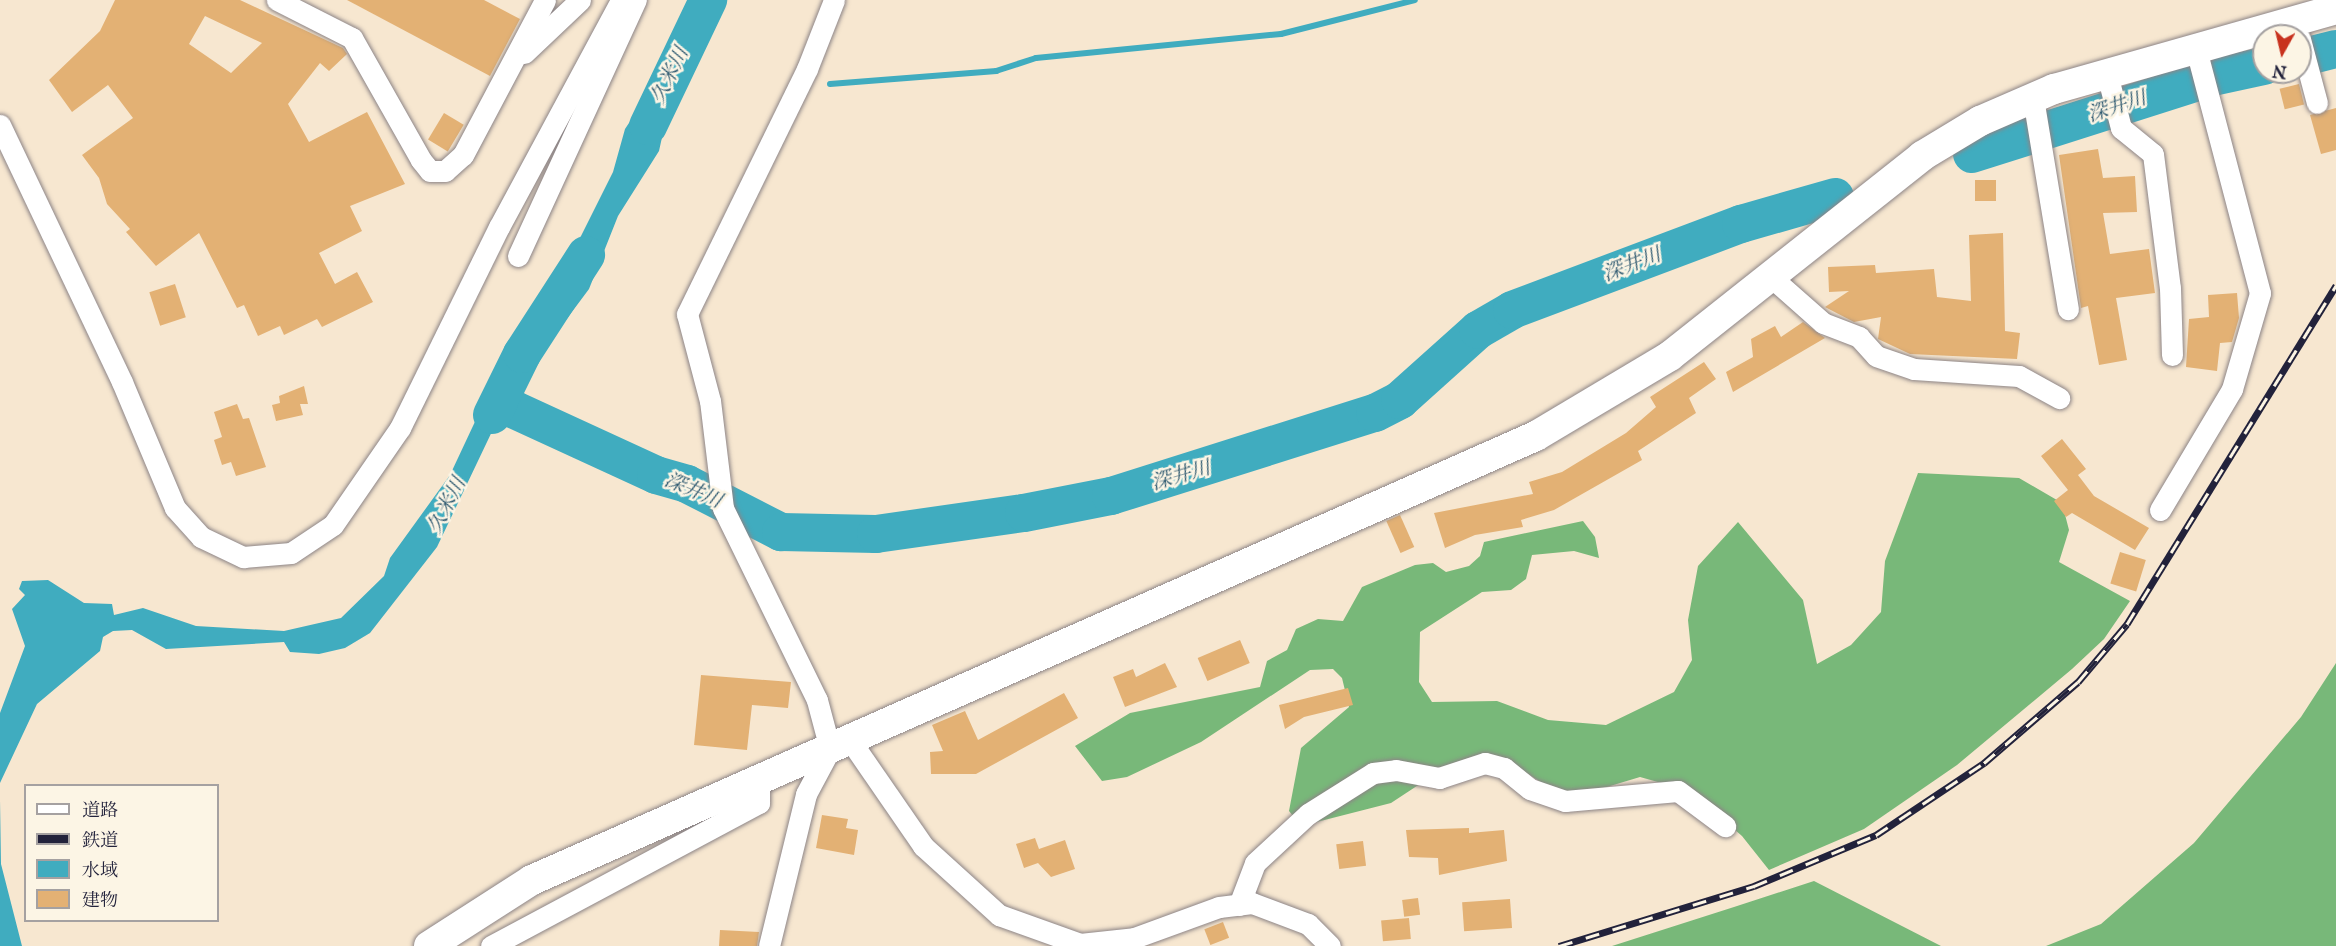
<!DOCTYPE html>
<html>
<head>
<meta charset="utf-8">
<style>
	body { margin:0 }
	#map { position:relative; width:2336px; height:946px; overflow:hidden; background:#f7e7d0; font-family:"IM FELL English","Noto Serif JP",serif }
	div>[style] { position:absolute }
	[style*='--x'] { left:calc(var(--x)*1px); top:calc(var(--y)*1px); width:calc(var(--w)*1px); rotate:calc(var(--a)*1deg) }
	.forest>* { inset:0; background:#78b879 }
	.water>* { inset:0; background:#40acbf }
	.stream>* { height:6px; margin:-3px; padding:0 3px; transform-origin:3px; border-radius:3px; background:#40acbf }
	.river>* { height:38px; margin:-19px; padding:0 19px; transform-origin:19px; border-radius:19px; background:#40acbf }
	.building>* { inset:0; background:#e3b174; transform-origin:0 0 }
	.roads { filter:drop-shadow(0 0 2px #8c8486) drop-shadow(0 0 2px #8c8486) }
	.street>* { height:21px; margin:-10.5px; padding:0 10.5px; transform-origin:10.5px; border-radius:10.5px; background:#fff }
	.secondary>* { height:30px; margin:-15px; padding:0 15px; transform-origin:15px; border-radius:15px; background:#fff }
	.rail>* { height:7px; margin-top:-3.5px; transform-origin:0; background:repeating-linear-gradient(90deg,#fcf5e5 0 14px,#22223b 0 28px); box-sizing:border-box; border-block:2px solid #22223b }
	span { translate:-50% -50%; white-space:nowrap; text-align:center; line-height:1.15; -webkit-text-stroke:5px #fcf5e5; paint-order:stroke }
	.water-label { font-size:20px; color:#2e5970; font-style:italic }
	.legend { position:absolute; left:24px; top:784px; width:195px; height:138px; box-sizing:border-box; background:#fcf5e5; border:2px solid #a5a1a1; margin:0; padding:8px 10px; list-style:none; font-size:18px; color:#22223b }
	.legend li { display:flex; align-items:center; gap:12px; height:30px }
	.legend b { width:30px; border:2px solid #a5a1a1 }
	.north { position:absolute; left:2252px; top:24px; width:60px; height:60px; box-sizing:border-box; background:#fcf5e5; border:2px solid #a5a1a1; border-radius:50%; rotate:188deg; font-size:16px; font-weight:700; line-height:24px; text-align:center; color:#22223b }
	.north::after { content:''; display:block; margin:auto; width:21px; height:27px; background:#c8321e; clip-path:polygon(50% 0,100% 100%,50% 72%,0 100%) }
</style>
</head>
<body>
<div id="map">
	<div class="forest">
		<i style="clip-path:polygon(1918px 473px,2019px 478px,2062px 503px,2069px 530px,2059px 562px,2130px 601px,2104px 639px,2072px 669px,1957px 765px,1864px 829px,1769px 870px,1742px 836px,1690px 791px,1640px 777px,1587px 793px,1555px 791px,1509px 762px,1432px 776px,1391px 803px,1301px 826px,1289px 811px,1301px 748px,1349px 707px,1342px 678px,1333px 669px,1310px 670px,1201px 742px,1127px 777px,1102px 781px,1075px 746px,1130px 713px,1260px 687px,1267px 661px,1287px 650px,1296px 629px,1318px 619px,1343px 621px,1362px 587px,1415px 565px,1433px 563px,1446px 572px,1469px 566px,1480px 556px,1484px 542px,1583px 521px,1595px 537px,1599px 558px,1574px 551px,1532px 555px,1526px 579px,1511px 590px,1482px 592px,1420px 632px,1419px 682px,1432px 702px,1497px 701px,1548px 720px,1606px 725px,1674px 692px,1692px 660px,1688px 620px,1698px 566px,1738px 522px,1803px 600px,1817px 664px,1851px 645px,1881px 612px,1885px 561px)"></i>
		<i style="clip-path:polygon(2336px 663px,2336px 946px,2046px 946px,2101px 924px,2194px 843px,2301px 717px)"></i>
		<i style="clip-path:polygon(1814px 881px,1941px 946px,1612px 946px,1734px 907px)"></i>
	</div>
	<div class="water">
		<i style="clip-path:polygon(664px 70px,672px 92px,659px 151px,618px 216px,589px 289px,516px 387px,555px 418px,545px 435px,497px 421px,437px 547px,370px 633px,345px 648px,319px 654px,290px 652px,284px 642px,166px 649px,132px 630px,113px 631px,103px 637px,100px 651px,37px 704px,0 783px,0 713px,25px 646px,12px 609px,25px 595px,19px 589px,22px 581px,48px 580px,84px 603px,112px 604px,114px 615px,143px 608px,196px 626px,284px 631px,341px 618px,384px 576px,390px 558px,450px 475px,480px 411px,558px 321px,555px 274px,561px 261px,568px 262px,613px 172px,625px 129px)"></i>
		<i style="clip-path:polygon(0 800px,1px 864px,22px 946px,0 946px)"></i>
	</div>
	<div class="stream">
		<i style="--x:830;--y:84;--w:167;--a:-4.5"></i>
		<i style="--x:996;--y:71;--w:42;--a:-18"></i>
		<i style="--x:1036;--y:58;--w:246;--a:-5.6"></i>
		<i style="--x:1281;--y:34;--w:138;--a:-14.2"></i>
	</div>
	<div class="river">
		<i style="--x:2300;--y:58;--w:37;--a:-14"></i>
		<i style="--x:648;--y:126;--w:140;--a:-64.5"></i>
		<i style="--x:1972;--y:154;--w:253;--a:-17.7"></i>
		<i style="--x:2213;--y:77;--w:52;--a:-12.2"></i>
		<i style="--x:504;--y:405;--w:167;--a:24.7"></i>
		<i style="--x:656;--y:475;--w:32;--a:16"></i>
		<i style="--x:687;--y:484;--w:106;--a:27.1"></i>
		<i style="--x:781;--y:532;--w:95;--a:1.2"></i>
		<i style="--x:876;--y:534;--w:149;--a:-8.1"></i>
		<i style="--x:1024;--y:513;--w:89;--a:-11.1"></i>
		<i style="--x:1111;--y:496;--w:277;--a:-17.5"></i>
		<i style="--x:1375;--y:413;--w:28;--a:-27"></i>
		<i style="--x:1400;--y:400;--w:105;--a:-41.9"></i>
		<i style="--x:1478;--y:330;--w:39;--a:-30"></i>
		<i style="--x:1512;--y:310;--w:245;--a:-20.6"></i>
		<i style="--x:1741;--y:224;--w:98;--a:-16"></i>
		<i style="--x:492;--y:415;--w:68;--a:-63.8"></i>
		<i style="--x:522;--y:354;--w:118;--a:-57.1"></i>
	</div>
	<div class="building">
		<i style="clip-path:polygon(evenodd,115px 0,240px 0,343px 48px,347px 54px,329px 71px,320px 63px,288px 104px,309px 142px,367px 112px,405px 184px,350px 206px,362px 231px,319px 253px,335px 284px,357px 272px,373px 302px,322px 327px,317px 319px,284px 335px,280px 326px,258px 336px,244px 305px,237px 308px,199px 233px,156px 266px,126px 232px,130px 229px,107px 204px,99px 178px,82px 155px,133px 118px,108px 85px,72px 112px,49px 80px,100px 31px,115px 0,205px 16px,262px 43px,231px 73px,189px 44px,205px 16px)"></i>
		<i style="clip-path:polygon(347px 0,484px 0,520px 19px,490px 76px)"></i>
		<i style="left:2299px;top:84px;width:21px;height:20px;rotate:76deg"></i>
		<i style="clip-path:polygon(2336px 108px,2336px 150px,2321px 154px,2310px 115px)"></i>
		<i style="left:444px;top:113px;width:23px;height:31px;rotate:31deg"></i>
		<i style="clip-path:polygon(2098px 149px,2103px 178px,2135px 176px,2137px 212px,2103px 213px,2110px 254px,2149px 249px,2155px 293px,2116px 298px,2127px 360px,2099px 365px,2088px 306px,2081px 308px,2059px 155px)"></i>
		<i style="left:1996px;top:180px;width:21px;height:21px;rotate:90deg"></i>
		<i style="clip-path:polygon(2003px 233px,2005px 331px,2020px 333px,2017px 359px,1910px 354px,1878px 339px,1881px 317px,1854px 322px,1825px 307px,1849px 291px,1829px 292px,1828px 267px,1875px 265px,1876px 273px,1934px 269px,1937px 297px,1971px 301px,1969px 235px)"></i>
		<i style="left:175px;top:284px;width:35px;height:27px;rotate:72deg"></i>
		<i style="clip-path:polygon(2237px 293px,2239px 318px,2232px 342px,2220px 343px,2217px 371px,2186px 367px,2189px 319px,2209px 317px,2208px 295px)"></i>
		<i style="clip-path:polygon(1803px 322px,1825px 338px,1733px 392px,1726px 372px,1753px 357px,1751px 339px,1775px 326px,1781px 337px)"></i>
		<i style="clip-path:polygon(1704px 362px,1716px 379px,1689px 398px,1696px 413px,1638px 451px,1642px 460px,1554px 510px,1521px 520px,1523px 527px,1475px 535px,1445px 548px,1434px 513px,1533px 494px,1529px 482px,1562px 472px,1626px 433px,1656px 407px,1650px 397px)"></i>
		<i style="clip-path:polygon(304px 386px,308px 404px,300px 404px,303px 415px,276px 421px,272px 405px,280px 403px,279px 396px)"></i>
		<i style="clip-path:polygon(237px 404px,243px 419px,249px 418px,266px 467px,236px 476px,231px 462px,222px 465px,214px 440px,222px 437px,214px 412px)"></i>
		<i style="clip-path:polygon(2062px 439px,2086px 469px,2078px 475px,2094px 496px,2149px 528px,2135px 550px,2072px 513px,2066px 517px,2054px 501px,2068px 490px,2041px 456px)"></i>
		<i style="left:1400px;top:515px;width:35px;height:15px;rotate:66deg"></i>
		<i style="left:2120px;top:552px;width:27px;height:33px;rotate:17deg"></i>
		<i style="left:1240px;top:640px;width:25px;height:46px;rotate:67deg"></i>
		<i style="clip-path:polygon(1165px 663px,1177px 687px,1125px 707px,1113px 677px,1133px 669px,1136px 677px)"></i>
		<i style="clip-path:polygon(701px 675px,791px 682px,788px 708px,752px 705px,747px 750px,694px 745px)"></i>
		<i style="clip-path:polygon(1348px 688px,1353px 705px,1304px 717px,1285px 729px,1279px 705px)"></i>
		<i style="clip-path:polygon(1064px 693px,1078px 718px,976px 774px,931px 774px,930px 752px,943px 751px,932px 725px,965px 711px,978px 740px)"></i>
		<i style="clip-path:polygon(822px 815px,848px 819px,846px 828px,858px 830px,854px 855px,816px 848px)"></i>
		<i style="clip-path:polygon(1469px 828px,1469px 833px,1504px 830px,1507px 861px,1439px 875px,1438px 858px,1409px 857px,1406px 830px)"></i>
		<i style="clip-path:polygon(1035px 838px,1039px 849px,1065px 840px,1075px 869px,1051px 877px,1038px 863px,1024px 868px,1016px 844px)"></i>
		<i style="left:1363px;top:841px;width:25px;height:27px;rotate:83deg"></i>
		<i style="left:1418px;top:898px;width:17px;height:16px;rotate:83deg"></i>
		<i style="left:1510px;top:899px;width:29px;height:48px;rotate:86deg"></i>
		<i style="left:1409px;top:918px;width:21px;height:28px;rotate:85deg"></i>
		<i style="left:1223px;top:922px;width:17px;height:20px;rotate:69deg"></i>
		<i style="clip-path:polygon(720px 930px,759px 932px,757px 946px,719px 946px)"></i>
	</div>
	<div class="roads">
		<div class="street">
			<i style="--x:277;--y:0;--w:84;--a:26.9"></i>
			<i style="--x:352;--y:38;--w:140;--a:60.5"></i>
			<i style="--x:421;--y:160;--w:14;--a:51"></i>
			<i style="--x:430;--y:171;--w:15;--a:0"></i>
			<i style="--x:445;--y:171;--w:24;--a:-42"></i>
			<i style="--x:463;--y:155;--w:175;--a:-62.1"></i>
			<i style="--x:2300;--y:39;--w:66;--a:75.1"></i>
			<i style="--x:524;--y:53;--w:77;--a:-43.4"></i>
			<i style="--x:2107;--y:74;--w:56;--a:75.5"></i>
			<i style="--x:2121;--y:128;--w:41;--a:39.1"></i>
			<i style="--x:2153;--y:154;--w:135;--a:82.8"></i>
			<i style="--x:2170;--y:288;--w:67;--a:88.3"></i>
			<i style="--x:2033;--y:98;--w:214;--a:80.6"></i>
			<i style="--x:0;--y:125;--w:284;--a:64.6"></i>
			<i style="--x:122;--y:382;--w:137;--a:67.2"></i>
			<i style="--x:175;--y:508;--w:39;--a:48"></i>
			<i style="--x:201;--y:537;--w:47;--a:25.5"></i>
			<i style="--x:243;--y:557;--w:48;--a:-4.8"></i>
			<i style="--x:291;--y:553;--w:50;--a:-33.7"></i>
			<i style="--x:333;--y:525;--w:118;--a:-55.4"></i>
			<i style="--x:400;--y:428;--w:224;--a:-63.8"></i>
			<i style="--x:499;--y:227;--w:258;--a:-61.7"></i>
			<i style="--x:518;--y:256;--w:282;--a:-65.3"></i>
			<i style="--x:1771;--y:277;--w:69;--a:41.5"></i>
			<i style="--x:1823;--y:323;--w:39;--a:21"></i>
			<i style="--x:1859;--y:337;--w:25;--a:48"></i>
			<i style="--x:1876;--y:356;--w:40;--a:18.9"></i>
			<i style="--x:1914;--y:369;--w:105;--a:3.8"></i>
			<i style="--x:2019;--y:376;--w:46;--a:28.8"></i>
			<i style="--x:2160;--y:510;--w:141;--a:-59.2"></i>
			<i style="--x:2232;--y:389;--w:100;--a:-73.7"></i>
			<i style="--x:2260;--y:293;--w:252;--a:-104.7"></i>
			<i style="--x:850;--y:740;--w:129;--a:55.4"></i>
			<i style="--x:923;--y:846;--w:103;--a:42.2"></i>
			<i style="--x:999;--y:915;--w:86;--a:19.7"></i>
			<i style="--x:1080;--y:944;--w:54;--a:-6.3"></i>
			<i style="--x:1134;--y:938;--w:90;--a:-20"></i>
			<i style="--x:1219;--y:907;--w:33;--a:-7"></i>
			<i style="--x:1252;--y:903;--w:60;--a:20.6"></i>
			<i style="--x:1308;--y:924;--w:31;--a:45"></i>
			<i style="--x:1239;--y:905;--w:45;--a:-69.1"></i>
			<i style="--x:1255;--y:863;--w:72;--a:-42.8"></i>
			<i style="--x:1308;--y:814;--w:77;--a:-32.2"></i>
			<i style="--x:1373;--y:773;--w:23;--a:-7"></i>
			<i style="--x:1396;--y:770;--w:44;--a:10.5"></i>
			<i style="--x:1439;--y:778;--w:48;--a:-18.1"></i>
			<i style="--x:1485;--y:763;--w:20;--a:15"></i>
			<i style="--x:1504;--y:768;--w:33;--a:39"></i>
			<i style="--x:1530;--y:789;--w:37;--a:19"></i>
			<i style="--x:1565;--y:801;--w:113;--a:-5.1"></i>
			<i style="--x:1678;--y:791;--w:59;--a:36.7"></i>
			<i style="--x:491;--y:946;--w:304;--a:-28.1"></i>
			<i style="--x:759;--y:803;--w:26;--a:-90"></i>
			<i style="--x:769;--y:946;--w:156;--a:-76.3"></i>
			<i style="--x:806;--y:794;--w:51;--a:-61.9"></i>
			<i style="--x:830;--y:749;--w:51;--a:-104.9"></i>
			<i style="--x:817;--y:700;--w:214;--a:-116.1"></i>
			<i style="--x:723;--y:508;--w:108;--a:-96.9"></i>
			<i style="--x:710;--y:401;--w:90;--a:-104.8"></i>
			<i style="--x:687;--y:314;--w:273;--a:-63.9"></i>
			<i style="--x:807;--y:69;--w:74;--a:-68.6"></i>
		</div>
		<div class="secondary">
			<i style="--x:429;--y:946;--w:122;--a:-32.7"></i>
			<i style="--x:532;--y:880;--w:1098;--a:-23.86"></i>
			<i style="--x:1536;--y:436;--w:156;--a:-30.8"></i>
			<i style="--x:1670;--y:356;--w:322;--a:-38.4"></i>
			<i style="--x:1922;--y:156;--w:68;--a:-31.1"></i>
			<i style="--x:1980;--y:121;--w:81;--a:-23.4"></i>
			<i style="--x:2054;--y:89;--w:293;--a:-15.8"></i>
		</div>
	</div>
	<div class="rail">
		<i style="--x:1559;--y:946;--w:204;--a:-17.1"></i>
		<i style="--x:1754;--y:886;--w:132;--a:-22.7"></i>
		<i style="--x:1876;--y:835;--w:130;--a:-33.7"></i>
		<i style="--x:1984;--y:763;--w:124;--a:-40.8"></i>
		<i style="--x:2078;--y:682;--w:76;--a:-49.8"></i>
		<i style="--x:2127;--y:624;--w:398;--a:-58.3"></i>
	</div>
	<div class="water-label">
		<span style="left:670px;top:76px;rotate:-64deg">久米川</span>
		<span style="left:2117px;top:107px;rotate:-18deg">深井川</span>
		<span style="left:1632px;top:265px;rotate:-21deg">深井川</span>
		<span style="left:1181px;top:476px;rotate:-16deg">深井川</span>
		<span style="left:693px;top:491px;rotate:23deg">深井川</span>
		<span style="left:447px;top:506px;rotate:-63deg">久米川</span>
	</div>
	<ul class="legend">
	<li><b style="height:8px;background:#fff"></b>道路</li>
	<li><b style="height:8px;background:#22223b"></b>鉄道</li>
	<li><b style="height:16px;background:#40acbf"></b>水域</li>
	<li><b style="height:16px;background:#e3b174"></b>建物</li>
	</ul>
	<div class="north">N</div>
</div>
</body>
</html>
